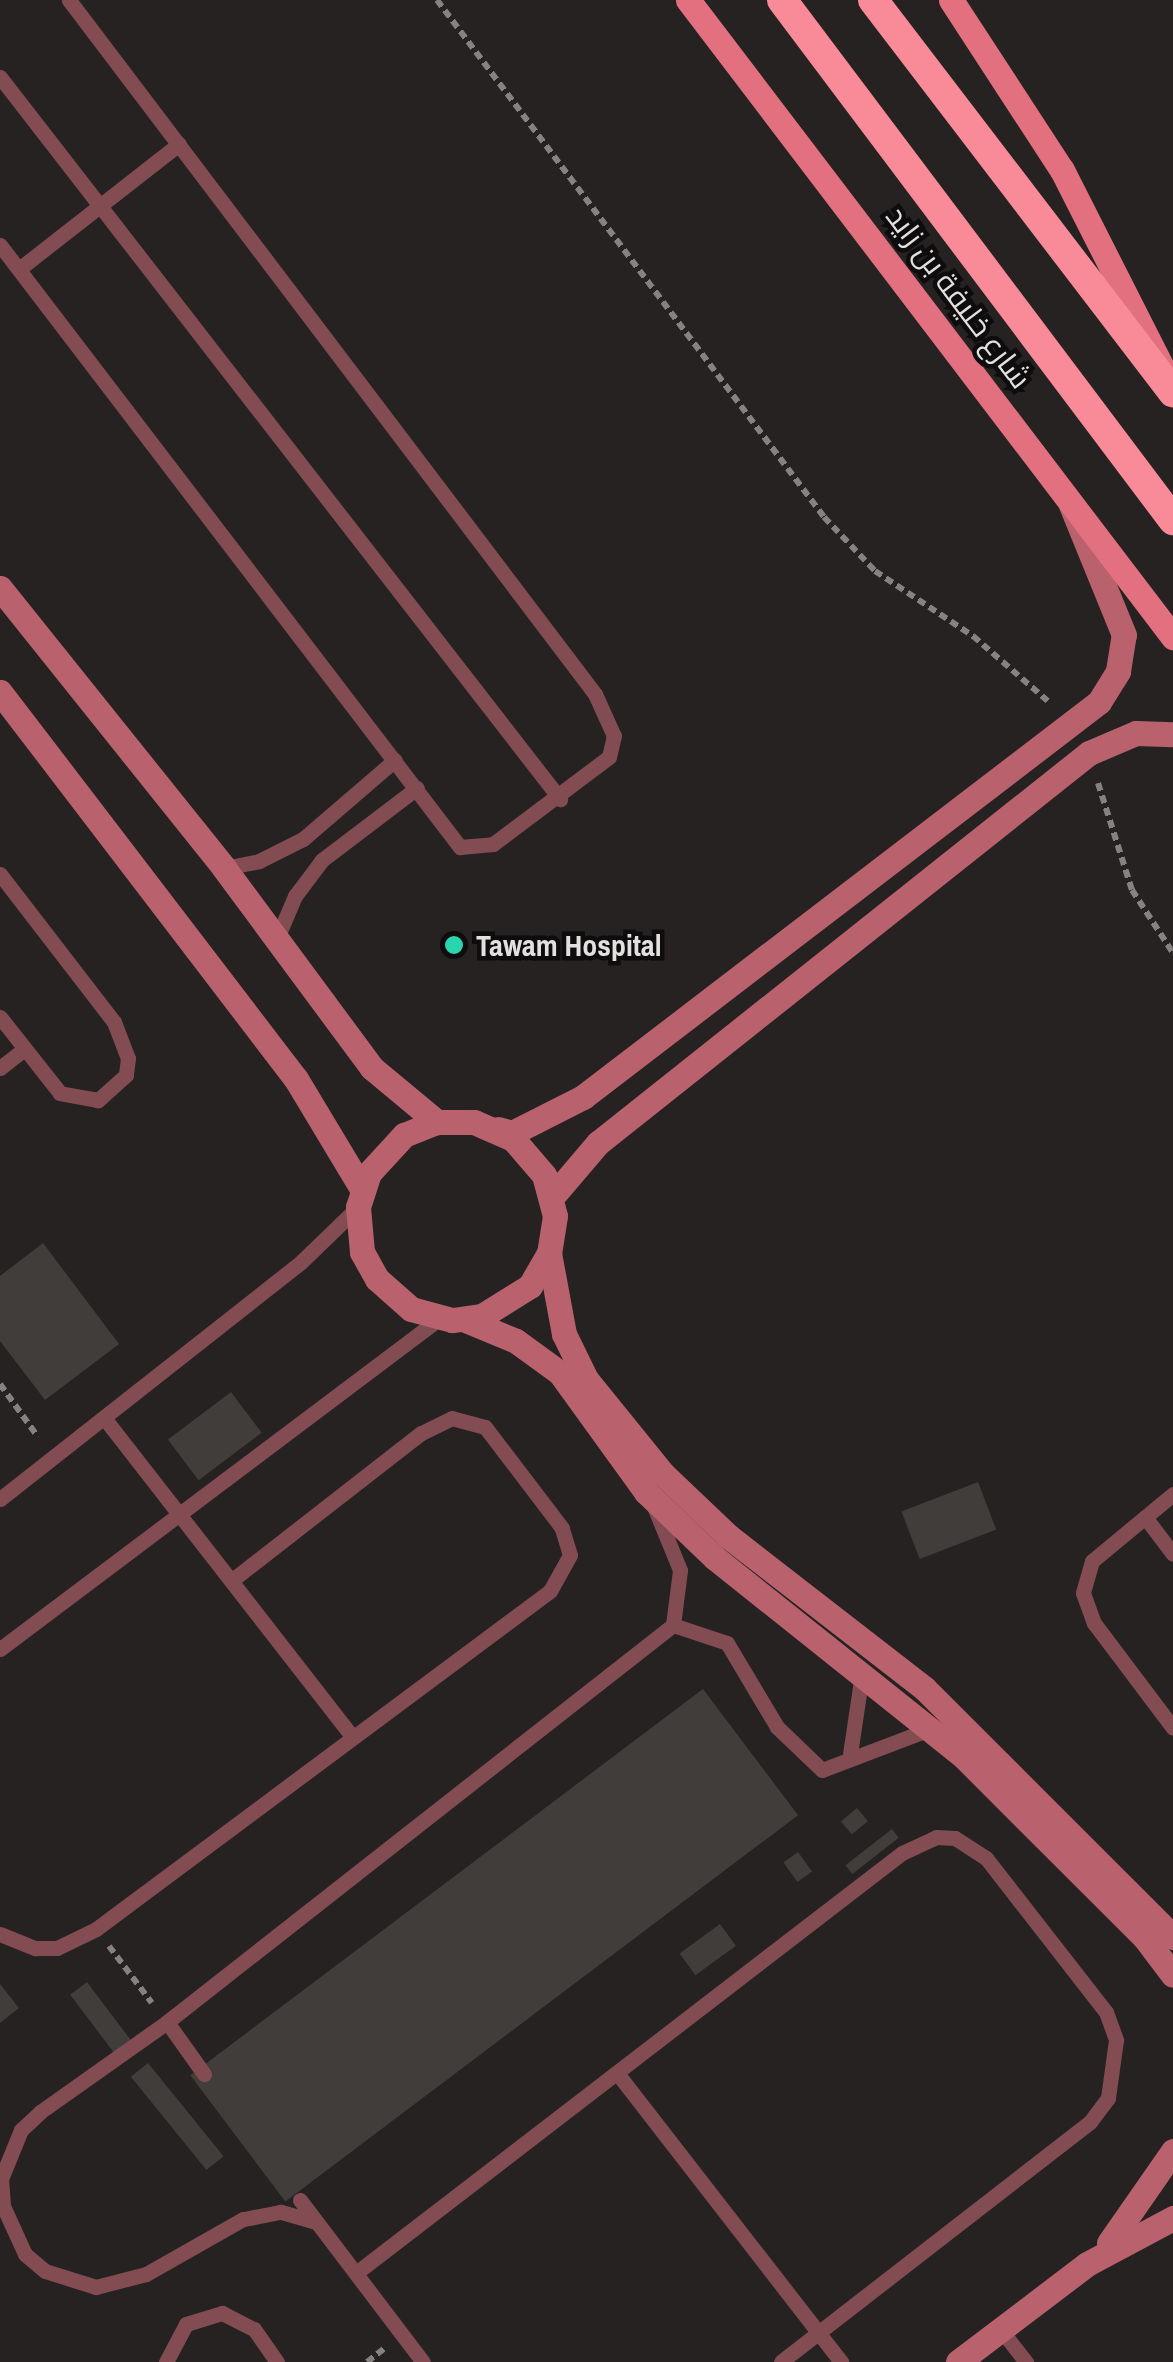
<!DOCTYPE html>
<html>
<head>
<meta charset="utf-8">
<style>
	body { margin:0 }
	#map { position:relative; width:1173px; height:2362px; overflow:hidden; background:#262221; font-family:"Archivo Narrow",Cairo,sans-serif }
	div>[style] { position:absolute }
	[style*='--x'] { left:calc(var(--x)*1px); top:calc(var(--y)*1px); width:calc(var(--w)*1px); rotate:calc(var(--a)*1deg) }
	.building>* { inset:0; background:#403d3b; transform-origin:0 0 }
	.path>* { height:6px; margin-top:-3px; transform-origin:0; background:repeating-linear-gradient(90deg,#858281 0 8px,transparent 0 13px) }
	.lane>* { height:15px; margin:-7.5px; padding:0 7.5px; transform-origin:7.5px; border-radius:7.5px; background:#834c52 }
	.secondary>* { height:25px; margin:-12.5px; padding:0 12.5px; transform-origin:12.5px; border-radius:12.5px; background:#b9616c }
	.primary>* { height:25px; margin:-12.5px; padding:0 12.5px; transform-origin:12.5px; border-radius:12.5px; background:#e2707f }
	.highway>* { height:30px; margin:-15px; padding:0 15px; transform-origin:15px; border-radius:15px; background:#f98b98 }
	.dots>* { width:28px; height:28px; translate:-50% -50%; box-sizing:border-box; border:5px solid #0e0c0c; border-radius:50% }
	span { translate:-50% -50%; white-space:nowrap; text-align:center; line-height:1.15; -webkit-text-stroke:9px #0e0c0c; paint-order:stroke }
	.street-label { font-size:30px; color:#e3e1e0 }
	.poi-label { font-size:30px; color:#e3e1e0; font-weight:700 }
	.left { translate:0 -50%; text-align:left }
</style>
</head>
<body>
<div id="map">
	<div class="building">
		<i style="clip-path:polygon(43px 1243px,119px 1344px,45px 1400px,0 1341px,0 1276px)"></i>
		<i style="left:231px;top:1392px;width:51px;height:79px;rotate:53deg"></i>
		<i style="left:978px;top:1482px;width:51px;height:82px;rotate:69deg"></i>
		<i style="left:703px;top:1689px;width:158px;height:642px;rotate:53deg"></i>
		<i style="left:857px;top:1808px;width:17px;height:21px;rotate:50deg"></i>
		<i style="left:892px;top:1829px;width:11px;height:59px;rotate:52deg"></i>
		<i style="left:798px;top:1852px;width:24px;height:18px;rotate:54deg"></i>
		<i style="left:720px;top:1924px;width:27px;height:50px;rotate:54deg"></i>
		<i style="left:87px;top:1982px;width:74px;height:21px;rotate:53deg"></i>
		<i style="clip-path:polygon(0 1984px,19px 2008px,0 2023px)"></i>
		<i style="left:148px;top:2063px;width:120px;height:22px;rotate:51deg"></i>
	</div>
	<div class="path">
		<i style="--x:437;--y:0;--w:646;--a:53.18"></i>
		<i style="--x:824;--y:517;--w:74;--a:46.6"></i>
		<i style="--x:875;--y:571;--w:118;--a:33.6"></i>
		<i style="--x:973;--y:636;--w:101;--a:41"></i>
		<i style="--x:1098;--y:783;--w:112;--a:72.4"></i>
		<i style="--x:1132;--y:890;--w:75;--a:56.9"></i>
		<i style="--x:0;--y:1384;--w:65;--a:54.4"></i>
		<i style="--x:109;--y:1946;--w:71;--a:53"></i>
		<i style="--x:367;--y:2362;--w:24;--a:-38"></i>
	</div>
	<div class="lane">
		<i style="--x:0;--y:77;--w:914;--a:52.2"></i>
		<i style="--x:0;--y:245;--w:758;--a:52.62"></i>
		<i style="--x:460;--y:847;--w:33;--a:-5"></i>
		<i style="--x:493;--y:844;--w:145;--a:-36.9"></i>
		<i style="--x:609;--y:757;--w:22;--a:-77"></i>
		<i style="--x:614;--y:736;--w:46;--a:-114.3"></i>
		<i style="--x:595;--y:694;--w:871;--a:-127.16"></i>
		<i style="--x:19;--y:269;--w:203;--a:-38"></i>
		<i style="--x:224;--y:868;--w:36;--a:-11"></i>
		<i style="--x:259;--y:861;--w:49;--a:-26.6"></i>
		<i style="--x:303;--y:839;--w:121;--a:-40.7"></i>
		<i style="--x:0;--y:874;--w:187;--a:52.4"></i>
		<i style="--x:114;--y:1022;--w:39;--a:69"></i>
		<i style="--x:128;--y:1058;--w:17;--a:97"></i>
		<i style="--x:126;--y:1075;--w:38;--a:138"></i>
		<i style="--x:98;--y:1100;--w:39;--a:-170"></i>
		<i style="--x:60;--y:1093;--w:97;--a:-128.3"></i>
		<i style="--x:277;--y:938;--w:46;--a:-66.8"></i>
		<i style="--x:295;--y:896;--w:45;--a:-53.1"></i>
		<i style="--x:322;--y:860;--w:119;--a:-37.2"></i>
		<i style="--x:0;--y:1068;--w:31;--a:-38"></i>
		<i style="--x:105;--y:1419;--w:403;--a:52.1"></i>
		<i style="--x:1173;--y:1494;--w:105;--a:140.4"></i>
		<i style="--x:1092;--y:1561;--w:33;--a:106"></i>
		<i style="--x:1083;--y:1593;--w:32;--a:70"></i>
		<i style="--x:1094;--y:1623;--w:131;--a:53"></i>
		<i style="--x:0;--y:1499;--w:383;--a:-38.2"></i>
		<i style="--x:301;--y:1262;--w:79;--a:-44"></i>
		<i style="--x:1145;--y:1517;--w:46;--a:52.9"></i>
		<i style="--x:673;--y:1625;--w:57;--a:18.4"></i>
		<i style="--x:727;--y:1643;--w:98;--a:59.2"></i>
		<i style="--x:777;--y:1727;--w:62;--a:43.7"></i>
		<i style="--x:822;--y:1770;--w:116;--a:-20.8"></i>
		<i style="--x:0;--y:1649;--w:551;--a:-36.95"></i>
		<i style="--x:850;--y:1754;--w:81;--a:-81.5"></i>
		<i style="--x:0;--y:1934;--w:38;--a:22"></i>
		<i style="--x:35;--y:1948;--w:22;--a:0"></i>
		<i style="--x:57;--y:1948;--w:43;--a:-26"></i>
		<i style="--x:96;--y:1929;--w:566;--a:-36.67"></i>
		<i style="--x:550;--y:1591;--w:41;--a:-60.9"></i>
		<i style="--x:570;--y:1555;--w:28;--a:-107"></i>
		<i style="--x:562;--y:1528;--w:127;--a:-127.3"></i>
		<i style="--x:485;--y:1427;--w:34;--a:-165"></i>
		<i style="--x:452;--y:1418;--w:34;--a:154"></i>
		<i style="--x:421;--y:1433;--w:239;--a:142.1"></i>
		<i style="--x:167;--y:2022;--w:64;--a:54.6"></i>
		<i style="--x:617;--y:2073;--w:366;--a:52.2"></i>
		<i style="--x:300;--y:2200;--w:203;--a:52.8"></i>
		<i style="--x:316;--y:2222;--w:37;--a:-164"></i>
		<i style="--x:280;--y:2212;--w:38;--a:169"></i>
		<i style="--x:243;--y:2219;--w:112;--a:150.4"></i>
		<i style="--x:146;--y:2274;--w:52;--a:165.4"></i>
		<i style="--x:96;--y:2287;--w:53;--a:-162.6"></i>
		<i style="--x:45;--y:2271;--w:26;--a:-140"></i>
		<i style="--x:25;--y:2254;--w:53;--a:-114.6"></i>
		<i style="--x:3;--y:2206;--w:27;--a:-94"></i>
		<i style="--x:1;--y:2179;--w:53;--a:-67.8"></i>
		<i style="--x:21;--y:2130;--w:26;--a:-43"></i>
		<i style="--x:40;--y:2112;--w:156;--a:-35.3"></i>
		<i style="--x:167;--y:2022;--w:643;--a:-38.12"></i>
		<i style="--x:673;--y:1625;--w:55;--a:-82.7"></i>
		<i style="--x:680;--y:1570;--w:66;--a:-112.3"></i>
		<i style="--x:356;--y:2273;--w:689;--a:-37.57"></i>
		<i style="--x:902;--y:1853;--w:38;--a:-25"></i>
		<i style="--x:936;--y:1837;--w:19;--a:3"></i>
		<i style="--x:955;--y:1838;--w:37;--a:33"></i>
		<i style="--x:986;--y:1858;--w:195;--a:52.1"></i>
		<i style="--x:1106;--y:2012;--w:30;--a:70"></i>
		<i style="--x:1116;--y:2040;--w:59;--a:97.9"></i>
		<i style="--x:1108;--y:2098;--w:30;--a:127"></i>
		<i style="--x:1090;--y:2122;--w:391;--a:142.2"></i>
		<i style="--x:1001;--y:2330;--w:41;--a:52"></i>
		<i style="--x:166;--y:2362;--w:43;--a:-62.2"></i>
		<i style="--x:186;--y:2324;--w:38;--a:-17"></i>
		<i style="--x:222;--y:2313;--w:36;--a:27"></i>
		<i style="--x:254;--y:2329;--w:40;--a:55.1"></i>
	</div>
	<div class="secondary">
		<i style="--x:0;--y:588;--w:359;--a:51.3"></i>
		<i style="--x:224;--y:868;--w:249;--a:53.5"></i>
		<i style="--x:372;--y:1068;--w:85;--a:39.7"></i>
		<i style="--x:437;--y:1122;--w:37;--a:0"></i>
		<i style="--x:474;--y:1122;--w:43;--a:23.6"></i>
		<i style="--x:513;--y:1139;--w:48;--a:49.3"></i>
		<i style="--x:544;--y:1175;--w:42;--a:75"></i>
		<i style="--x:555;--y:1216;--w:37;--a:99"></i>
		<i style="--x:549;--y:1253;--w:38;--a:120"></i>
		<i style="--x:530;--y:1286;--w:57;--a:148"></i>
		<i style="--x:482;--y:1316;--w:30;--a:172"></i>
		<i style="--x:452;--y:1320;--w:42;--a:-165"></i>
		<i style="--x:411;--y:1309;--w:45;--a:-138.6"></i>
		<i style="--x:377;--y:1279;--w:31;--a:-119"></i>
		<i style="--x:362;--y:1252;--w:45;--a:-95.1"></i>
		<i style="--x:358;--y:1207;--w:36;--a:-72"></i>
		<i style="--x:369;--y:1173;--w:52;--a:-47.4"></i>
		<i style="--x:404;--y:1135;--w:35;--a:-22"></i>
		<i style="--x:0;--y:692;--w:487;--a:52.6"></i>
		<i style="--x:296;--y:1079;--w:128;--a:59"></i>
		<i style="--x:498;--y:1129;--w:15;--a:16"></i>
		<i style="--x:512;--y:1133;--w:80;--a:-26.9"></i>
		<i style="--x:583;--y:1097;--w:650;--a:-37.43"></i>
		<i style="--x:1099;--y:702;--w:36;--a:-58"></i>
		<i style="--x:1118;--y:671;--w:36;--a:-81"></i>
		<i style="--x:1124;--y:635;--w:140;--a:-112.2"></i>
		<i style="--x:552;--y:1197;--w:71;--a:-49.6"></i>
		<i style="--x:598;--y:1143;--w:627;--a:-38.46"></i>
		<i style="--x:1089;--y:753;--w:51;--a:-23.1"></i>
		<i style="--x:1136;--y:733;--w:37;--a:2"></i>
		<i style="--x:549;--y:1253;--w:82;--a:79.5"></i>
		<i style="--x:564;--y:1334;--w:50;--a:63.9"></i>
		<i style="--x:586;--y:1379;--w:122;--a:51"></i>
		<i style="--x:663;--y:1474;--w:90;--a:43.6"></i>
		<i style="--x:728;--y:1536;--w:249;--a:37.8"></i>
		<i style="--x:925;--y:1689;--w:351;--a:45"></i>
		<i style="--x:463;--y:1319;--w:57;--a:22.5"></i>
		<i style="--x:516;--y:1341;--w:54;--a:36"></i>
		<i style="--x:560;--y:1373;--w:147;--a:54.1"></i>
		<i style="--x:646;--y:1492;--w:95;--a:43.7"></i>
		<i style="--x:715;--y:1558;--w:319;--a:38.6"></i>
		<i style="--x:964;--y:1757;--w:256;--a:45"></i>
		<i style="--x:1145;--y:1938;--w:46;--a:52.9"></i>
		<i style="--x:1109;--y:2243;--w:112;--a:-55.2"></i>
		<i style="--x:958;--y:2362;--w:162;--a:-37.2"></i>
		<i style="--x:1087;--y:2264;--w:98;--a:-28.1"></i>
	</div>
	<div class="primary">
		<i style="--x:688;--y:0;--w:801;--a:52.72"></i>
		<i style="--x:951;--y:0;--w:203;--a:56.9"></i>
		<i style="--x:1062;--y:170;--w:219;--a:63.1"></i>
	</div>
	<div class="highway">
		<i style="--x:782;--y:0;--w:651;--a:53.06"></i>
		<i style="--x:873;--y:0;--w:494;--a:52.6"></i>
	</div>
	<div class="dots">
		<i style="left:454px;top:945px;background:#28d5ad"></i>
	</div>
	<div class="street-label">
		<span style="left:959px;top:297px;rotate:53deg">شارع خليفة بن زايد</span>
	</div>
	<div class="poi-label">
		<span class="left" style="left:476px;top:945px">Tawam Hospital</span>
	</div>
</div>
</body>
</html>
